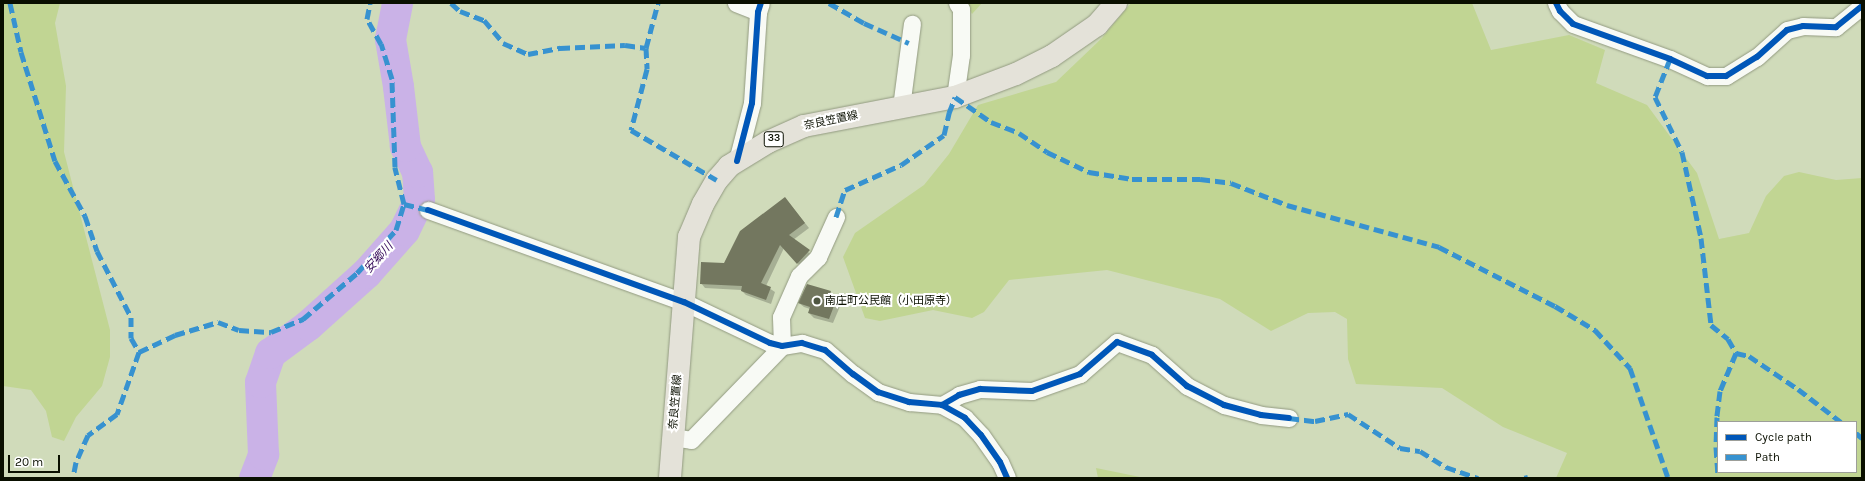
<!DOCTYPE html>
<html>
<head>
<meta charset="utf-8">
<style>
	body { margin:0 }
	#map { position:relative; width:1865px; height:481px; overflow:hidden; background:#d0dbba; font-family:Karla,"Noto Sans JP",sans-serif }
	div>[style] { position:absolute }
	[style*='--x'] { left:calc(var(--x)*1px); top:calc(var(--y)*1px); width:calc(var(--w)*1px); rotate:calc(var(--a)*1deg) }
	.green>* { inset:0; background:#c1d593 }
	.shadow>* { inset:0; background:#0003 }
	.river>* { height:31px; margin:-15.5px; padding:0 15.5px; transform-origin:15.5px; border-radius:15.5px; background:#cab2e7 }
	.building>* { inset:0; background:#73775f }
	.roads { filter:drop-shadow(0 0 1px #929a81) drop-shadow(0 0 1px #929a81) }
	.street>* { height:17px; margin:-8.5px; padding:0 8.5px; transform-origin:8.5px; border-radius:8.5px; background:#f8faf5 }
	.primary>* { height:22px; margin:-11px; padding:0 11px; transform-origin:11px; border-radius:11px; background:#e4e2d9 }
	.quiet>* { height:5px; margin-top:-2.5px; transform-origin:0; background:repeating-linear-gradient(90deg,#3792d0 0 10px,transparent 0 15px) }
	.cycleway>* { height:6px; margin:-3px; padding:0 3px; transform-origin:3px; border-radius:3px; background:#0057b8 }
	.dots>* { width:11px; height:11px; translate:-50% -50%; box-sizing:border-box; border:2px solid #fff; border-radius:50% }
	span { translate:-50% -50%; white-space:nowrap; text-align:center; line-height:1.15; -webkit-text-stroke:4px #fff; paint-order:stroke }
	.shield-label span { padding:1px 3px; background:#fff; border:1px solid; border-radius:3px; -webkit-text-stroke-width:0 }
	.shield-label { font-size:10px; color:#0a0f00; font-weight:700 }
	.street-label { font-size:11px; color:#0a0f00 }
	.poi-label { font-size:11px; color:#0a0f00 }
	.left { translate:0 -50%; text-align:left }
	.water-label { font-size:12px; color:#380e5c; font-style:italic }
	.frame { position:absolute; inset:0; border:4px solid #0a0f00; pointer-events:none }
	.legend { position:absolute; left:1717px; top:421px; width:140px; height:52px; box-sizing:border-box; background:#fff; border:1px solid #9d9f99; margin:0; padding:5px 7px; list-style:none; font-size:12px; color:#0a0f00 }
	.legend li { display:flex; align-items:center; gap:8px; height:20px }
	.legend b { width:20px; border:1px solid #9d9f99 }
	.scale { position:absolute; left:8px; top:455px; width:52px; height:18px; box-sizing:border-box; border:2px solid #0a0f00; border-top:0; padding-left:5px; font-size:12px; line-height:14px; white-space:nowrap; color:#0a0f00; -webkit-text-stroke:3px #fff; paint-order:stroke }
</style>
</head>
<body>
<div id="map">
	<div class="green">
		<i style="clip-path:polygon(3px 3px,60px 3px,55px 23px,66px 86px,64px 152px,110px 330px,110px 357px,102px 386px,76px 417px,64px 441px,52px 437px,46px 411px,31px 390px,3px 386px)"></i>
		<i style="clip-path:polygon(966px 3px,982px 3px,972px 14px)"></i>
		<i style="clip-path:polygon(evenodd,1131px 3px,1472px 3px,1491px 50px,1569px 35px,1605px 50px,1596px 83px,1647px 105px,1697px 173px,1719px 239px,1749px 233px,1766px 196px,1784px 176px,1799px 172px,1836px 180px,1862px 178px,1862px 478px,1556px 478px,1567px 453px,1503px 427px,1442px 388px,1356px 384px,1348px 359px,1347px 319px,1335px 312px,1308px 313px,1271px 331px,1220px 299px,1107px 270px,1009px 280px,984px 312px,972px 318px,933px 310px,880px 321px,865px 318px,843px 257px,855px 233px,924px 185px,949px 154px,978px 105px,1056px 82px,1102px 38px,1131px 3px,1718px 422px,1856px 422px,1856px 472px,1718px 472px,1718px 422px)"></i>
		<i style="clip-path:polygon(1096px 468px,1145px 478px,1098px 478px)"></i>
	</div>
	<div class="shadow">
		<i style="clip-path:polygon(785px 198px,809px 228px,793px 240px,813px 256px,802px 268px,784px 248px,766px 286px,775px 292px,771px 304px,746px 295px,741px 290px,705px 288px,701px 283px,724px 264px)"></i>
		<i style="clip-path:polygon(830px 292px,835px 296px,834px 298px,841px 304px,833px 323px,814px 318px,809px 313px,810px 309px,804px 307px,799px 303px)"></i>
	</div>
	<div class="river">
		<i style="--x:254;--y:478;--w:26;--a:-69"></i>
		<i style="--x:263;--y:454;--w:72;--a:-92.4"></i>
		<i style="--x:260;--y:382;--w:31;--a:-71"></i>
		<i style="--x:270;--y:353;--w:47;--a:-36.4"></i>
		<i style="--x:308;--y:325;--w:78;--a:-41.9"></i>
		<i style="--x:366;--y:273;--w:57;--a:-48.5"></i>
		<i style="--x:404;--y:230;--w:34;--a:-64"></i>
		<i style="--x:419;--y:199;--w:27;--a:-94"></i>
		<i style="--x:417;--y:172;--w:29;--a:-115"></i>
		<i style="--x:405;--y:146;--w:60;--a:-96.7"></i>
		<i style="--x:398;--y:86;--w:48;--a:-99.7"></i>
		<i style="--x:390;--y:39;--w:37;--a:-79"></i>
	</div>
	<div class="building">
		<i style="clip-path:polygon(785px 197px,805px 223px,789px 235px,810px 250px,797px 264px,780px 245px,761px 283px,771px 287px,766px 300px,741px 291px,742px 286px,700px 284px,701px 262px,724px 263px,740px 231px)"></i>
		<i style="clip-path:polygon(807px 284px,831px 291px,829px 296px,837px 298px,829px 319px,808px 313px,810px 307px,798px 303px)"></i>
	</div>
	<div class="roads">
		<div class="street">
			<i style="--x:736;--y:3;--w:24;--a:22"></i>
			<i style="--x:1556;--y:3;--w:9;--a:63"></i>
			<i style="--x:1560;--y:11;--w:18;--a:45"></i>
			<i style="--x:1573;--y:24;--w:103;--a:19.8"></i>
			<i style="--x:1670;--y:59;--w:41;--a:24.7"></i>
			<i style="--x:1707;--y:76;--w:19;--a:0"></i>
			<i style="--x:1726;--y:76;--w:36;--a:-32"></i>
			<i style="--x:1757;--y:57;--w:40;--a:-42"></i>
			<i style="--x:1787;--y:30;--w:16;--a:-14"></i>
			<i style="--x:1803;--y:26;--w:33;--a:2"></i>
			<i style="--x:1836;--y:27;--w:33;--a:-39"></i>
			<i style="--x:955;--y:97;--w:42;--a:-81.9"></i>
			<i style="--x:961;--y:55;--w:46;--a:-90"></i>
			<i style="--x:961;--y:9;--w:7;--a:-124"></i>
			<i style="--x:901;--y:107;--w:84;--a:-82.5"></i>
			<i style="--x:737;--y:161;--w:60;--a:-75.5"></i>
			<i style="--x:752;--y:103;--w:91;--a:-86.2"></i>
			<i style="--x:758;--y:12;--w:9;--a:-72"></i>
			<i style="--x:428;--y:210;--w:272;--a:19.8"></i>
			<i style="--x:684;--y:302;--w:95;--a:25.5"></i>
			<i style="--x:770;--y:343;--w:12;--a:14"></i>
			<i style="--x:782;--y:346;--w:20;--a:-9"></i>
			<i style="--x:802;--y:343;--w:24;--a:17"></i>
			<i style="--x:825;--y:350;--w:37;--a:41"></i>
			<i style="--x:853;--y:374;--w:31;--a:36"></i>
			<i style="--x:878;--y:392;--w:33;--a:18"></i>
			<i style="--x:909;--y:402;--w:33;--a:5"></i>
			<i style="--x:942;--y:405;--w:26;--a:29"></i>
			<i style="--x:965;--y:418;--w:23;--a:47"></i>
			<i style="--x:981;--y:435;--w:33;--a:55"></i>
			<i style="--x:1000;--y:462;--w:17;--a:66"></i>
			<i style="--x:942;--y:405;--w:20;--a:-30"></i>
			<i style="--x:959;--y:395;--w:22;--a:-16"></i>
			<i style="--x:980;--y:389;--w:52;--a:2.2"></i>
			<i style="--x:1032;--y:391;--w:51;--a:-19.5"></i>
			<i style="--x:1080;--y:374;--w:49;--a:-40.9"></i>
			<i style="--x:1117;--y:342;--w:37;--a:20"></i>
			<i style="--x:1152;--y:355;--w:47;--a:41.5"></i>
			<i style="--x:1187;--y:386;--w:42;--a:27.2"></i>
			<i style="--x:1224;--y:405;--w:38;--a:15"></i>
			<i style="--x:1261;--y:415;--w:28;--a:6"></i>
			<i style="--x:673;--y:437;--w:18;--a:9"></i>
			<i style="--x:691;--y:440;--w:131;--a:-45.9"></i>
			<i style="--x:782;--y:346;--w:29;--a:-92"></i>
			<i style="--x:781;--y:317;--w:45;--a:-66.3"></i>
			<i style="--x:799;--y:276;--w:27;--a:-45"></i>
			<i style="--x:818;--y:257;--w:44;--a:-65.8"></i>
		</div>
		<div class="primary">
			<i style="--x:670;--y:478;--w:242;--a:-85.5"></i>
			<i style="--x:689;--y:237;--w:36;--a:-67"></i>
			<i style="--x:703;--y:204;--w:28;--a:-60"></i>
			<i style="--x:717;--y:180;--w:18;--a:-49"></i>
			<i style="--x:729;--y:166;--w:46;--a:-31.6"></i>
			<i style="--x:768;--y:142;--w:39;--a:-24"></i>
			<i style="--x:804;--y:126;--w:154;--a:-10.9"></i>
			<i style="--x:955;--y:97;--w:65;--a:-20.7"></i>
			<i style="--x:1016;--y:74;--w:40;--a:-26.6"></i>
			<i style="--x:1052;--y:56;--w:55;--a:-34.6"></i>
			<i style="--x:1097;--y:25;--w:29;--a:-49"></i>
		</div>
	</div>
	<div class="quiet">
		<i style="--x:10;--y:3;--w:50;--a:77.3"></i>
		<i style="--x:21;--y:52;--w:114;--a:72.7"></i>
		<i style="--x:55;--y:161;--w:63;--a:61.4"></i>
		<i style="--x:85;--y:216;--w:37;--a:71"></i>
		<i style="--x:97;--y:251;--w:74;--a:62.7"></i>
		<i style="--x:131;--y:317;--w:21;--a:90"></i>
		<i style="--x:131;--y:338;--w:16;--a:60"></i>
		<i style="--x:139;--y:352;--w:66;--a:109.5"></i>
		<i style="--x:117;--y:414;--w:36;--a:144"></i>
		<i style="--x:88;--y:435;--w:30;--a:114"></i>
		<i style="--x:76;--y:462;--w:16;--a:101"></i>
		<i style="--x:451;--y:3;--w:12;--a:42"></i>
		<i style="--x:460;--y:11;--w:26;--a:21"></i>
		<i style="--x:484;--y:20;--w:30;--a:50"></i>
		<i style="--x:503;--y:43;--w:27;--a:24"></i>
		<i style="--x:528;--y:54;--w:33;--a:-11"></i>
		<i style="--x:560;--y:48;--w:65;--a:-2.6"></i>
		<i style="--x:625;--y:45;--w:21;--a:8"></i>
		<i style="--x:646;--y:48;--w:21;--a:87"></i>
		<i style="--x:647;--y:69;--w:63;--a:104.7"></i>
		<i style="--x:631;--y:130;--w:99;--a:30.2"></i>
		<i style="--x:829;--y:3;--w:40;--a:29.7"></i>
		<i style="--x:864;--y:23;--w:49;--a:24"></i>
		<i style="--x:646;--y:48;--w:47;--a:-75.1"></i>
		<i style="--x:1670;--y:59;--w:41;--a:111.5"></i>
		<i style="--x:1655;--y:97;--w:61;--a:63.9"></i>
		<i style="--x:1682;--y:152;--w:88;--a:77.5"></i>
		<i style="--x:1701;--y:238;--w:88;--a:83.4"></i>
		<i style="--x:1711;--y:325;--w:22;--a:39"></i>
		<i style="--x:1728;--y:339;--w:16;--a:60"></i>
		<i style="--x:1736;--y:353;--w:41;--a:112.8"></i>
		<i style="--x:1720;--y:391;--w:26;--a:97"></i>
		<i style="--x:1717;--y:417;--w:30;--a:92"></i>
		<i style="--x:1716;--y:447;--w:31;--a:86"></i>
		<i style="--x:404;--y:204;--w:25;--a:14"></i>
		<i style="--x:836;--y:217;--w:28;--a:-72"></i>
		<i style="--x:845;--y:190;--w:61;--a:-24.1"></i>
		<i style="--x:901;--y:165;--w:52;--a:-34.9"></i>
		<i style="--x:944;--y:135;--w:23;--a:-77"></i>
		<i style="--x:949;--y:113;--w:17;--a:-69"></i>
		<i style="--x:955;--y:97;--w:44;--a:34.8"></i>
		<i style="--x:991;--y:122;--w:30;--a:21"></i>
		<i style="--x:1019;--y:133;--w:34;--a:34"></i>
		<i style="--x:1047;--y:152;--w:47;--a:25.5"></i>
		<i style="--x:1089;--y:172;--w:44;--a:9.2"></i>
		<i style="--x:1132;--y:179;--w:68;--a:0"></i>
		<i style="--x:1200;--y:179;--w:31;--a:7"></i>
		<i style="--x:1231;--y:183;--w:60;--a:21.4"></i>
		<i style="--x:1287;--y:205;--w:158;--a:15.4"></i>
		<i style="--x:1439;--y:247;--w:130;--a:27"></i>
		<i style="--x:1555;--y:306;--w:47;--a:31"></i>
		<i style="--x:1595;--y:330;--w:52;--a:47.4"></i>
		<i style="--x:1630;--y:368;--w:116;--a:70.9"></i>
		<i style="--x:139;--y:352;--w:40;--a:-25"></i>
		<i style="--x:175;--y:335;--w:45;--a:-16.8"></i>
		<i style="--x:218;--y:322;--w:22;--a:21"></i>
		<i style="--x:239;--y:330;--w:32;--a:4"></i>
		<i style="--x:271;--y:332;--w:35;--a:-22"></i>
		<i style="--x:303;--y:319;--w:71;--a:-40.4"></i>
		<i style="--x:357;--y:273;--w:58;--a:-47.8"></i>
		<i style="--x:396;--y:230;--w:27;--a:-73"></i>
		<i style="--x:404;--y:204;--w:38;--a:-104"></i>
		<i style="--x:395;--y:167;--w:88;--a:-92"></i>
		<i style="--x:392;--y:79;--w:37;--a:-107"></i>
		<i style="--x:381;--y:44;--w:29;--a:-119"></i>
		<i style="--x:367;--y:19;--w:16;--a:-79"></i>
		<i style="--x:1736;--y:353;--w:13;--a:13"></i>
		<i style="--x:1749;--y:356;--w:59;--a:34"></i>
		<i style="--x:1798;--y:389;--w:54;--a:37.5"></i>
		<i style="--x:1289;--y:418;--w:26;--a:7"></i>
		<i style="--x:1315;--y:421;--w:34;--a:-12"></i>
		<i style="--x:1348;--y:414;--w:62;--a:33.2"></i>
		<i style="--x:1400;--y:448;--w:20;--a:9"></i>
		<i style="--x:1420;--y:451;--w:31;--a:32"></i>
		<i style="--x:1446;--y:467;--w:34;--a:19"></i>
		<i style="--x:1856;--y:433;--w:8;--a:40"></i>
		<i style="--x:1524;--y:478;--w:4;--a:-14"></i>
	</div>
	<div class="cycleway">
		<i style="--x:1556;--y:3;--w:9;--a:63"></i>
		<i style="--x:1560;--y:11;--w:18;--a:45"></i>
		<i style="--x:1573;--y:24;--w:103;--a:19.8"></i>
		<i style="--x:1670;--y:59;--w:41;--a:24.7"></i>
		<i style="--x:1707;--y:76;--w:19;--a:0"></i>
		<i style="--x:1726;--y:76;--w:36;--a:-32"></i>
		<i style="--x:1757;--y:57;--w:40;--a:-42"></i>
		<i style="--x:1787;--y:30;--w:16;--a:-14"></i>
		<i style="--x:1803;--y:26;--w:33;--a:2"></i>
		<i style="--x:1836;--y:27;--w:33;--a:-39"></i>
		<i style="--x:737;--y:161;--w:60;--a:-75.5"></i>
		<i style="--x:752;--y:103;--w:91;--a:-86.2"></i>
		<i style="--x:758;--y:12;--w:9;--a:-72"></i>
		<i style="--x:428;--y:210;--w:272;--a:19.8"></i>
		<i style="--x:684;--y:302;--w:95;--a:25.5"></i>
		<i style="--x:770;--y:343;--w:12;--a:14"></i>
		<i style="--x:782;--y:346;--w:20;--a:-9"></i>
		<i style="--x:802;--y:343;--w:24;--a:17"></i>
		<i style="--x:825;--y:350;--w:37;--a:41"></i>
		<i style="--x:853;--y:374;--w:31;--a:36"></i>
		<i style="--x:878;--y:392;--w:33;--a:18"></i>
		<i style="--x:909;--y:402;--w:33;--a:5"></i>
		<i style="--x:942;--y:405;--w:26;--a:29"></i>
		<i style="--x:965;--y:418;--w:23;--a:47"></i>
		<i style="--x:981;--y:435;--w:33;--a:55"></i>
		<i style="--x:1000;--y:462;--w:17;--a:66"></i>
		<i style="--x:942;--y:405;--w:20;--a:-30"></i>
		<i style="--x:959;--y:395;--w:22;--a:-16"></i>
		<i style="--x:980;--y:389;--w:52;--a:2.2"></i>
		<i style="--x:1032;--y:391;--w:51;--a:-19.5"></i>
		<i style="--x:1080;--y:374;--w:49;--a:-40.9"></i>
		<i style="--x:1117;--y:342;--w:37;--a:20"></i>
		<i style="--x:1152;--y:355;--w:47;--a:41.5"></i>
		<i style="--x:1187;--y:386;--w:42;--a:27.2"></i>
		<i style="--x:1224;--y:405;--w:38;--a:15"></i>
		<i style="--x:1261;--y:415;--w:28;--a:6"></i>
	</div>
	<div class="dots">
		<i style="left:817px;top:301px;background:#4f5641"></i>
	</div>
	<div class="shield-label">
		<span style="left:774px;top:139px">33</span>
	</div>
	<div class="street-label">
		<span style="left:831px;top:121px;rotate:-12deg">奈良笠置線</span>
		<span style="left:676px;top:402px;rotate:-85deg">奈良笠置線</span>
	</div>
	<div class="poi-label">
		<span class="left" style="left:825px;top:301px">南庄町公民館（小田原寺）</span>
	</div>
	<div class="water-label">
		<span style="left:379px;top:258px;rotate:-48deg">安郷川</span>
	</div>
	<div class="frame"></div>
	<ul class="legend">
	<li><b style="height:5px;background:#0057b8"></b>Cycle path</li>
	<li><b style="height:5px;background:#3792d0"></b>Path</li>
	</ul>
	<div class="scale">20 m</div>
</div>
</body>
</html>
